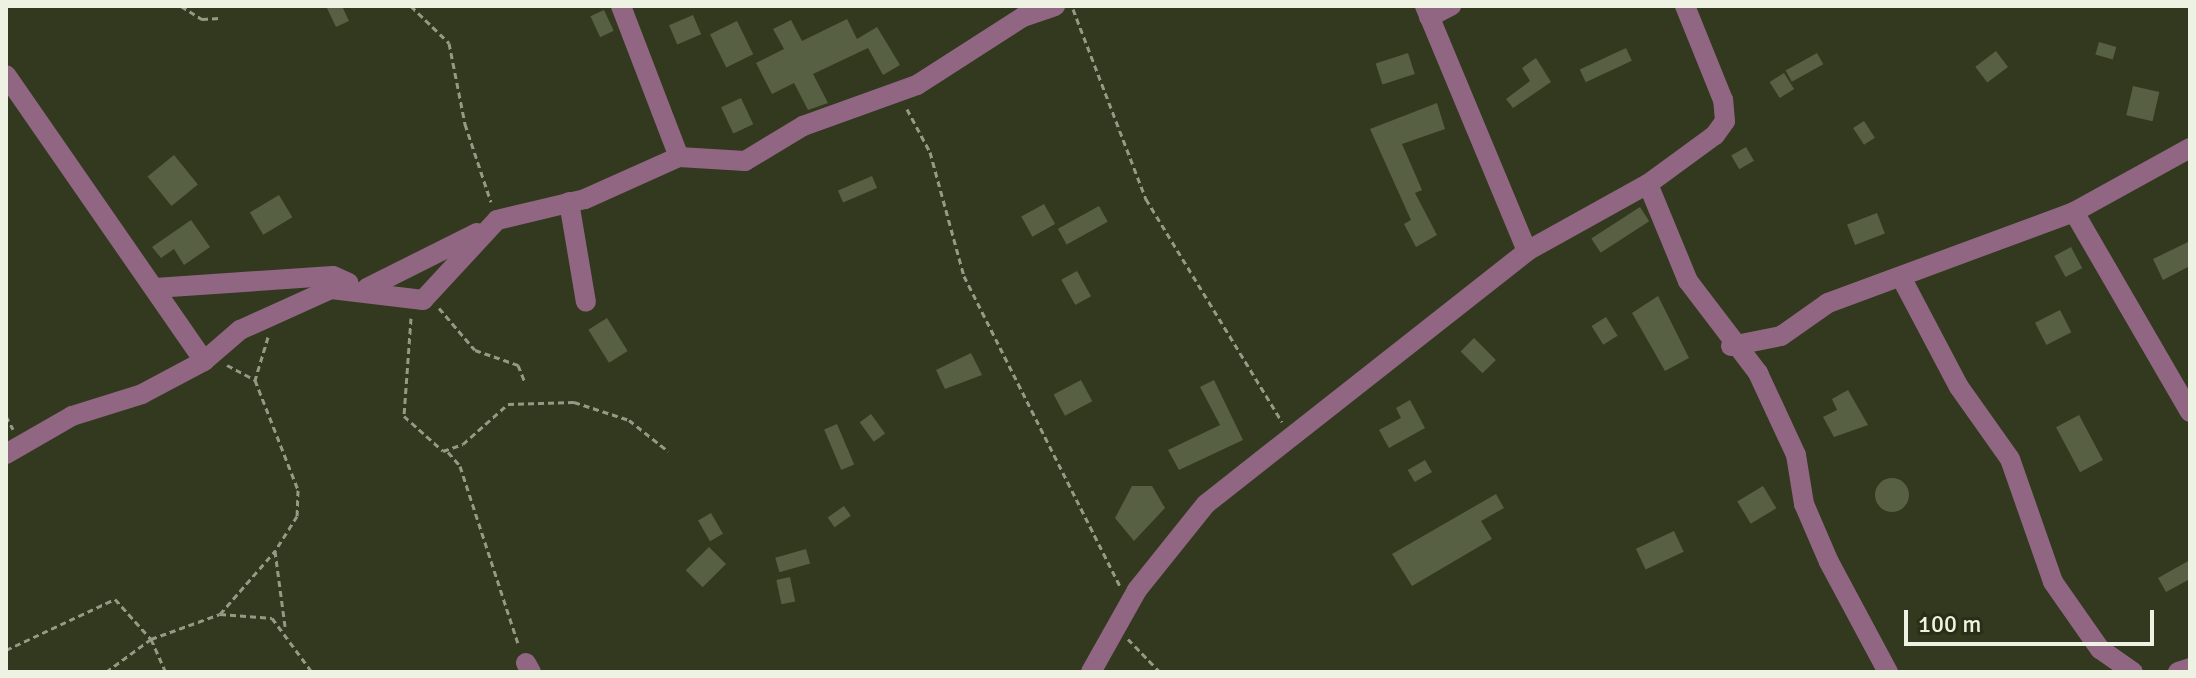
<!DOCTYPE html>
<html>
<head>
<meta charset="utf-8">
<style>
	body { margin:0 }
	#map { position:relative; width:2196px; height:678px; overflow:hidden; background:#32391e; font-family:Signika,sans-serif }
	div>[style] { position:absolute }
	[style*='--x'] { left:calc(var(--x)*1px); top:calc(var(--y)*1px); width:calc(var(--w)*1px); rotate:calc(var(--a)*1deg) }
	.building>* { inset:0; background:#576043; transform-origin:0 0 }
	.round { border-radius:50% }
	.path>* { height:3px; margin-top:-1.5px; transform-origin:0; background:repeating-linear-gradient(90deg,#949a85 0 6px,transparent 0 10px) }
	.minor>* { height:20px; margin:-10px; padding:0 10px; transform-origin:10px; border-radius:10px; background:#916682 }
	span { translate:-50% -50%; white-space:nowrap; text-align:center; line-height:1.15; -webkit-text-stroke:8px #282f14; paint-order:stroke }
	.frame { position:absolute; inset:0; border:8px solid #edf2e2; pointer-events:none }
	.scale { position:absolute; left:1904px; top:610px; width:250px; height:36px; box-sizing:border-box; border:4px solid #edf2e2; border-top:0; padding-left:10px; font-size:24px; line-height:28px; white-space:nowrap; color:#edf2e2; -webkit-text-stroke:6px #282f14; paint-order:stroke }
</style>
</head>
<body>
<div id="map">
	<div class="building">
		<i style="clip-path:polygon(326px 6px,342px 6px,349px 21px,336px 27px)"></i>
		<i style="left:604px;top:10px;width:23px;height:15px;rotate:65deg"></i>
		<i style="left:693px;top:15px;width:21px;height:26px;rotate:67deg"></i>
		<i style="clip-path:polygon(847px 19px,857px 39px,877px 27px,900px 65px,883px 75px,868px 48px,813px 74px,828px 103px,808px 110px,794px 83px,772px 94px,756px 63px,784px 49px,773px 29px,791px 20px,802px 41px)"></i>
		<i style="left:737px;top:21px;width:37px;height:30px;rotate:64deg"></i>
		<i style="left:2099px;top:42px;width:18px;height:13px;rotate:16deg"></i>
		<i style="left:1626px;top:48px;width:14px;height:51px;rotate:65deg"></i>
		<i style="left:1996px;top:51px;width:20px;height:26px;rotate:53deg"></i>
		<i style="left:1408px;top:53px;width:22px;height:34px;rotate:72deg"></i>
		<i style="left:1817px;top:53px;width:13px;height:36px;rotate:61deg"></i>
		<i style="clip-path:polygon(1536px 58px,1551px 82px,1513px 108px,1506px 99px,1530px 81px,1522px 68px)"></i>
		<i style="left:1784px;top:73px;width:19px;height:17px;rotate:58deg"></i>
		<i style="left:2133px;top:86px;width:27px;height:30px;rotate:13deg"></i>
		<i style="left:741px;top:98px;width:29px;height:22px;rotate:65deg"></i>
		<i style="clip-path:polygon(1437px 103px,1445px 129px,1402px 144px,1422px 190px,1415px 193px,1437px 235px,1416px 247px,1404px 224px,1411px 220px,1370px 129px)"></i>
		<i style="left:1864px;top:121px;width:20px;height:13px;rotate:57deg"></i>
		<i style="left:1746px;top:147px;width:16px;height:17px;rotate:60deg"></i>
		<i style="left:174px;top:155px;width:38px;height:34px;rotate:51deg"></i>
		<i style="left:872px;top:176px;width:13px;height:37px;rotate:67deg"></i>
		<i style="left:279px;top:195px;width:26px;height:34px;rotate:59deg"></i>
		<i style="left:1044px;top:204px;width:23px;height:26px;rotate:61deg"></i>
		<i style="left:1099px;top:206px;width:18px;height:47px;rotate:61deg"></i>
		<i style="left:1640px;top:207px;width:17px;height:58px;rotate:57deg"></i>
		<i style="left:1877px;top:213px;width:22px;height:32px;rotate:69deg"></i>
		<i style="clip-path:polygon(191px 220px,210px 247px,184px 265px,174px 249px,161px 258px,152px 247px)"></i>
		<i style="clip-path:polygon(2190px 241px,2190px 266px,2163px 280px,2153px 259px)"></i>
		<i style="left:2071px;top:247px;width:24px;height:19px;rotate:62deg"></i>
		<i style="left:1077px;top:271px;width:29px;height:18px;rotate:61deg"></i>
		<i style="clip-path:polygon(1658px 296px,1689px 358px,1665px 371px,1632px 313px)"></i>
		<i style="left:2060px;top:310px;width:25px;height:28px;rotate:63deg"></i>
		<i style="left:1606px;top:317px;width:22px;height:17px;rotate:58deg"></i>
		<i style="left:607px;top:318px;width:39px;height:22px;rotate:58deg"></i>
		<i style="left:1474px;top:338px;width:31px;height:19px;rotate:45deg"></i>
		<i style="clip-path:polygon(971px 353px,982px 375px,945px 389px,936px 370px)"></i>
		<i style="left:1081px;top:380px;width:24px;height:31px;rotate:62deg"></i>
		<i style="clip-path:polygon(1214px 380px,1243px 440px,1179px 470px,1168px 450px,1220px 425px,1200px 387px)"></i>
		<i style="clip-path:polygon(1848px 390px,1868px 425px,1834px 437px,1823px 417px,1837px 410px,1832px 399px)"></i>
		<i style="clip-path:polygon(1410px 400px,1425px 428px,1389px 448px,1379px 430px,1401px 418px,1396px 408px)"></i>
		<i style="left:871px;top:414px;width:24px;height:14px;rotate:54deg"></i>
		<i style="left:2079px;top:415px;width:51px;height:26px;rotate:62deg"></i>
		<i style="left:837px;top:424px;width:44px;height:14px;rotate:67deg"></i>
		<i style="left:1425px;top:460px;width:14px;height:20px;rotate:60deg"></i>
		<i class="round" style="left:1875px;top:478px;width:34px;height:34px"></i>
		<i style="clip-path:polygon(1132px 486px,1152px 486px,1165px 508px,1134px 541px,1115px 518px)"></i>
		<i style="left:1763px;top:486px;width:26px;height:30px;rotate:59deg"></i>
		<i style="clip-path:polygon(1496px 494px,1504px 508px,1481px 521px,1492px 539px,1412px 586px,1392px 554px)"></i>
		<i style="left:844px;top:506px;width:12px;height:20px;rotate:55deg"></i>
		<i style="left:711px;top:513px;width:24px;height:15px;rotate:60deg"></i>
		<i style="left:1674px;top:531px;width:23px;height:42px;rotate:65deg"></i>
		<i style="left:709px;top:547px;width:24px;height:33px;rotate:45deg"></i>
		<i style="left:806px;top:549px;width:15px;height:32px;rotate:74deg"></i>
		<i style="clip-path:polygon(2190px 560px,2190px 579px,2166px 592px,2158px 578px)"></i>
		<i style="left:790px;top:577px;width:25px;height:14px;rotate:78deg"></i>
	</div>
	<div class="path">
		<i style="--x:181;--y:6;--w:25;--a:32"></i>
		<i style="--x:202;--y:19;--w:18;--a:-3"></i>
		<i style="--x:411;--y:6;--w:53;--a:44.2"></i>
		<i style="--x:449;--y:43;--w:83;--a:78.8"></i>
		<i style="--x:465;--y:124;--w:82;--a:71.6"></i>
		<i style="--x:1073;--y:9;--w:204;--a:69"></i>
		<i style="--x:1146;--y:199;--w:261;--a:58.6"></i>
		<i style="--x:907;--y:109;--w:49;--a:61.9"></i>
		<i style="--x:930;--y:152;--w:129;--a:74.7"></i>
		<i style="--x:964;--y:276;--w:347;--a:63.3"></i>
		<i style="--x:439;--y:308;--w:55;--a:49.4"></i>
		<i style="--x:475;--y:350;--w:46;--a:19.2"></i>
		<i style="--x:518;--y:365;--w:18;--a:68"></i>
		<i style="--x:411;--y:318;--w:98;--a:94.1"></i>
		<i style="--x:404;--y:416;--w:52;--a:41.9"></i>
		<i style="--x:443;--y:451;--w:21;--a:-19"></i>
		<i style="--x:463;--y:444;--w:60;--a:-41.6"></i>
		<i style="--x:508;--y:404;--w:66;--a:-1.7"></i>
		<i style="--x:574;--y:402;--w:58;--a:18.1"></i>
		<i style="--x:629;--y:420;--w:50;--a:38.5"></i>
		<i style="--x:268;--y:337;--w:45;--a:106.8"></i>
		<i style="--x:255;--y:380;--w:118;--a:68.6"></i>
		<i style="--x:298;--y:490;--w:26;--a:92"></i>
		<i style="--x:297;--y:516;--w:41;--a:122.2"></i>
		<i style="--x:275;--y:551;--w:76;--a:82.4"></i>
		<i style="--x:227;--y:365;--w:32;--a:28"></i>
		<i style="--x:6;--y:416;--w:15;--a:62"></i>
		<i style="--x:448;--y:452;--w:18;--a:49"></i>
		<i style="--x:460;--y:466;--w:189;--a:71.9"></i>
		<i style="--x:220;--y:614;--w:84;--a:-48.9"></i>
		<i style="--x:1128;--y:639;--w:46;--a:45.9"></i>
		<i style="--x:6;--y:650;--w:120;--a:-25.1"></i>
		<i style="--x:115;--y:599;--w:54;--a:48"></i>
		<i style="--x:151;--y:639;--w:73;--a:-19.9"></i>
		<i style="--x:220;--y:614;--w:52;--a:4.4"></i>
		<i style="--x:272;--y:618;--w:67;--a:53.5"></i>
		<i style="--x:106;--y:672;--w:56;--a:-36.3"></i>
		<i style="--x:151;--y:639;--w:36;--a:66"></i>
	</div>
	<div class="minor">
		<i style="--x:621;--y:6;--w:162;--a:69"></i>
		<i style="--x:1425;--y:6;--w:265;--a:67.4"></i>
		<i style="--x:1429;--y:17;--w:25;--a:-27"></i>
		<i style="--x:6;--y:75;--w:348;--a:55.3"></i>
		<i style="--x:1648;--y:184;--w:105;--a:67.6"></i>
		<i style="--x:1688;--y:281;--w:116;--a:52.7"></i>
		<i style="--x:1758;--y:373;--w:90;--a:65.1"></i>
		<i style="--x:1796;--y:455;--w:50;--a:80.7"></i>
		<i style="--x:1804;--y:504;--w:63;--a:66.7"></i>
		<i style="--x:1829;--y:562;--w:125;--a:61.8"></i>
		<i style="--x:569;--y:202;--w:101;--a:80.4"></i>
		<i style="--x:2074;--y:212;--w:132;--a:-28.9"></i>
		<i style="--x:1902;--y:279;--w:122;--a:62.2"></i>
		<i style="--x:1959;--y:387;--w:88;--a:54.7"></i>
		<i style="--x:2010;--y:459;--w:130;--a:70.7"></i>
		<i style="--x:2053;--y:582;--w:82;--a:55"></i>
		<i style="--x:2100;--y:649;--w:40;--a:34.9"></i>
		<i style="--x:155;--y:288;--w:178;--a:-3.9"></i>
		<i style="--x:333;--y:276;--w:17;--a:24"></i>
		<i style="--x:367;--y:288;--w:123;--a:-26.6"></i>
		<i style="--x:1731;--y:346;--w:51;--a:-11.3"></i>
		<i style="--x:1781;--y:336;--w:57;--a:-35.1"></i>
		<i style="--x:1828;--y:303;--w:262;--a:-20.3"></i>
		<i style="--x:2074;--y:212;--w:231;--a:59.9"></i>
		<i style="--x:6;--y:454;--w:76;--a:-29.9"></i>
		<i style="--x:72;--y:416;--w:73;--a:-17.4"></i>
		<i style="--x:142;--y:394;--w:70;--a:-28"></i>
		<i style="--x:204;--y:361;--w:48;--a:-40.7"></i>
		<i style="--x:240;--y:330;--w:100;--a:-24.3"></i>
		<i style="--x:331;--y:289;--w:93;--a:6.8"></i>
		<i style="--x:423;--y:300;--w:109;--a:-47.2"></i>
		<i style="--x:497;--y:220;--w:90;--a:-13.4"></i>
		<i style="--x:585;--y:199;--w:103;--a:-24.1"></i>
		<i style="--x:679;--y:157;--w:66;--a:3.5"></i>
		<i style="--x:745;--y:161;--w:68;--a:-31.1"></i>
		<i style="--x:803;--y:126;--w:121;--a:-19.8"></i>
		<i style="--x:917;--y:85;--w:126;--a:-32.7"></i>
		<i style="--x:1023;--y:17;--w:34;--a:-19"></i>
		<i style="--x:526;--y:663;--w:10;--a:61"></i>
		<i style="--x:1091;--y:672;--w:94;--a:-60.7"></i>
		<i style="--x:1137;--y:590;--w:110;--a:-51.3"></i>
		<i style="--x:1206;--y:504;--w:409;--a:-38.2"></i>
		<i style="--x:1527;--y:251;--w:138;--a:-29"></i>
		<i style="--x:1648;--y:184;--w:83;--a:-36.2"></i>
		<i style="--x:1715;--y:135;--w:17;--a:-54"></i>
		<i style="--x:1725;--y:121;--w:21;--a:-95"></i>
		<i style="--x:1723;--y:100;--w:101;--a:-112"></i>
		<i style="--x:2178;--y:672;--w:13;--a:-18"></i>
	</div>
	<div class="frame"></div>
	<div class="scale">100 m</div>
</div>
</body>
</html>
